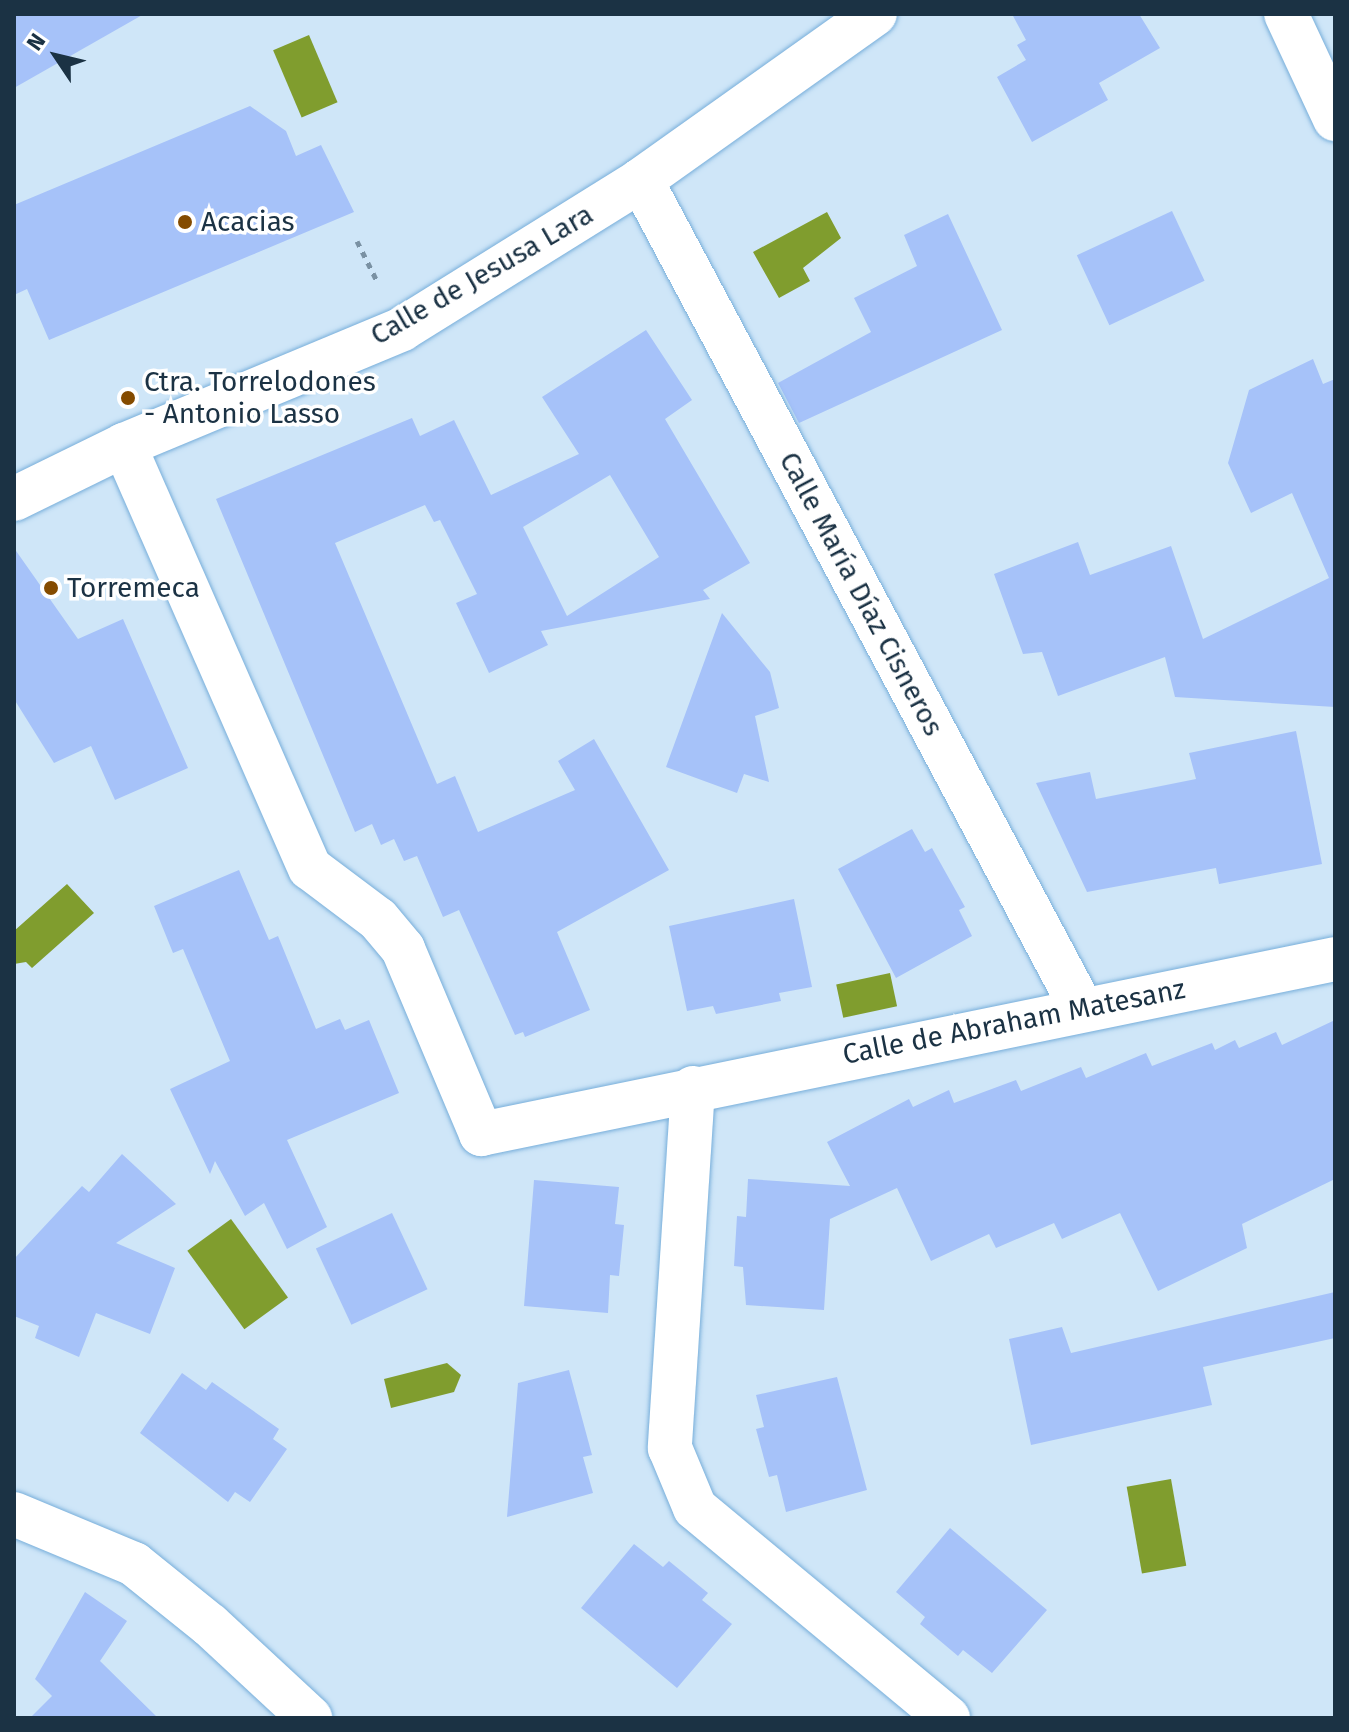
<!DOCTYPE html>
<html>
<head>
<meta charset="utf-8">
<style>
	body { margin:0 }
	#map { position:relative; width:1349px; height:1732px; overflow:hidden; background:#cfe6f8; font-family:"Fira Sans",sans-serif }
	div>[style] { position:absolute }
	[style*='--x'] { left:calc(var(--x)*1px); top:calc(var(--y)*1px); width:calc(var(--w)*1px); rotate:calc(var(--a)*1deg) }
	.water>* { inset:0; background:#809d2e; transform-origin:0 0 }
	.building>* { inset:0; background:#a6c2f9; transform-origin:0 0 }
	.path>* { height:5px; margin-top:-2.5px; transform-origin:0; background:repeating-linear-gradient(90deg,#7a91a3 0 6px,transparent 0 12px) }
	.roads { filter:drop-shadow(0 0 2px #77aeda) drop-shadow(0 0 2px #77aeda) }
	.minor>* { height:44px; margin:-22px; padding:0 22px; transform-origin:22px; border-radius:22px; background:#fff }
	.major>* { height:44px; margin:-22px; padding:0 22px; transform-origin:22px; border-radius:22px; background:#fff }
	.dots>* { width:22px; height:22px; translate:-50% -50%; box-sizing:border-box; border:4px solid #fff; border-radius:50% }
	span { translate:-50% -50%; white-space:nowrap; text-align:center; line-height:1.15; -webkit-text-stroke:7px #fff; paint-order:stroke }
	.poi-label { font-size:28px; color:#1b3244 }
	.left { translate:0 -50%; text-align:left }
	.street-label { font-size:28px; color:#1b3244 }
	.frame { position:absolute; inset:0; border:16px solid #1b3244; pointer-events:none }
	.north { position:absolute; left:16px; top:16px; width:80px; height:80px; -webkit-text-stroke:6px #fff; paint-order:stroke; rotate:305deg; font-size:22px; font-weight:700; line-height:32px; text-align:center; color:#1b3244 }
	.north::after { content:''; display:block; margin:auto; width:28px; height:36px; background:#1b3244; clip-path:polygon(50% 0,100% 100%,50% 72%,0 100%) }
</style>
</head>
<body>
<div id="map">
	<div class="water">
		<i style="left:309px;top:35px;width:73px;height:39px;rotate:67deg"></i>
		<i style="clip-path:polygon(827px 212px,841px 238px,803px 268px,810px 281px,779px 298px,753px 252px)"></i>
		<i style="clip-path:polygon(67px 884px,94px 913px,32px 968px,26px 962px,14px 964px,14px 931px)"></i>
		<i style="left:890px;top:973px;width:34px;height:55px;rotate:78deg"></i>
		<i style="left:231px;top:1219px;width:97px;height:54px;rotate:54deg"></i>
		<i style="clip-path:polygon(447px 1363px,461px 1375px,454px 1392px,391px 1408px,384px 1379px)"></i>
		<i style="left:1171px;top:1479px;width:88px;height:45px;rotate:80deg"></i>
	</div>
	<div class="building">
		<i style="clip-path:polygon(14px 14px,144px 14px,14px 88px)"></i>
		<i style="clip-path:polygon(1012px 14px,1139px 14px,1160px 48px,1099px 83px,1108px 100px,1032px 142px,997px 77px,1026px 60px,1017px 45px,1026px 40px)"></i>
		<i style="clip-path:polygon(250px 106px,286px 131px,296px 156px,321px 145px,354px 212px,49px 340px,27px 289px,14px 295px,14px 205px)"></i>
		<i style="left:1172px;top:211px;width:77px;height:105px;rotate:65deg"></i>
		<i style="clip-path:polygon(948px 214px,1002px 330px,799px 423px,778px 383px,871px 332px,854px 298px,917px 266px,904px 235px)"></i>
		<i style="clip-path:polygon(evenodd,646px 330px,692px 400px,665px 419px,750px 563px,703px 590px,710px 599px,541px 631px,548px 645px,489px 673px,456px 603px,477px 594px,440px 520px,434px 522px,425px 505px,335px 543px,437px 784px,455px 776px,478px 832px,575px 790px,558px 761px,594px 739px,669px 870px,557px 932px,590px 1010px,525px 1037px,523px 1032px,515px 1035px,459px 910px,443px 917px,417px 856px,404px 861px,394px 839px,381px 845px,372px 824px,355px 832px,216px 499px,412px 418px,420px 436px,454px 420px,491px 495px,579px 454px,542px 397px,646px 330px,610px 475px,659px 557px,567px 616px,523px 527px,610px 475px)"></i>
		<i style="clip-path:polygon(1313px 359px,1323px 384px,1335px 379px,1335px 707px,1175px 697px,1165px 657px,1058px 696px,1042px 652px,1023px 654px,994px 574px,1078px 542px,1090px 575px,1171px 546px,1203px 639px,1329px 578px,1292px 493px,1251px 513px,1228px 463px,1249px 390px)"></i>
		<i style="clip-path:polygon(14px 548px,78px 639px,123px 619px,188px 768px,115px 800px,91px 746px,54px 763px,14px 699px)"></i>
		<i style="clip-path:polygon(722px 613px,770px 672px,779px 708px,755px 716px,769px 782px,744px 774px,737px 793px,666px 767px)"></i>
		<i style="clip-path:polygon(1296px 731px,1322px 864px,1219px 884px,1216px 868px,1087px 892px,1036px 783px,1090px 772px,1096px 799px,1196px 779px,1189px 753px)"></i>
		<i style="clip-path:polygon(912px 829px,925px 852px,932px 848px,965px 907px,959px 910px,972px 936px,896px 978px,838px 869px)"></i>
		<i style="clip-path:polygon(239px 870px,269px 940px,278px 936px,316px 1029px,340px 1019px,345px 1030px,369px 1020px,399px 1093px,287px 1140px,327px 1227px,287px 1249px,264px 1203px,245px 1216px,215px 1161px,210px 1174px,170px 1089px,230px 1061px,183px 949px,173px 953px,154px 906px)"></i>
		<i style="clip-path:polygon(794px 899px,812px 987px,779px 993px,781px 1001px,716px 1014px,713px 1006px,687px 1011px,669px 926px)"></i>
		<i style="clip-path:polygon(1335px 1020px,1335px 1179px,1242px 1224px,1247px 1248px,1158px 1291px,1120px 1213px,1062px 1239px,1054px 1223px,996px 1248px,989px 1234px,931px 1261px,897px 1188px,830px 1219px,824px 1310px,746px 1305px,743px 1267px,734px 1266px,737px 1216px,746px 1217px,748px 1179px,850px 1186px,827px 1142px,909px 1099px,913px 1107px,949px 1090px,954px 1103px,1016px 1080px,1021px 1091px,1081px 1067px,1086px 1078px,1146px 1053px,1152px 1066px,1212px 1043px,1215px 1050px,1235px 1040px,1239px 1048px,1276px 1032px,1282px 1045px)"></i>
		<i style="clip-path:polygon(122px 1154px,176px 1204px,116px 1243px,175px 1268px,150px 1334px,96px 1313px,79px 1357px,35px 1338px,39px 1326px,14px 1316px,14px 1259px,82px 1186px,89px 1192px)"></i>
		<i style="clip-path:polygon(534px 1180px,619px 1187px,615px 1224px,624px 1225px,619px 1276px,610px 1275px,608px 1313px,524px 1306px)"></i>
		<i style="left:392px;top:1213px;width:84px;height:84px;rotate:65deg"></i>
		<i style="clip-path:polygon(1335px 1292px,1335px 1338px,1203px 1367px,1212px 1405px,1031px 1445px,1009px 1339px,1062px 1327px,1071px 1353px)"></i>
		<i style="clip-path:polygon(569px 1370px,592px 1455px,583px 1457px,593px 1493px,507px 1517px,518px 1383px)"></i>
		<i style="clip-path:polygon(182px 1373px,206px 1390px,212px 1382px,279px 1429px,273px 1439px,287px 1449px,250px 1502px,235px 1492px,228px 1502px,140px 1433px)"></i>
		<i style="clip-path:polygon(837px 1377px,867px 1490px,786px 1512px,777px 1475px,769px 1477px,756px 1429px,764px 1427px,756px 1395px)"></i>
		<i style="clip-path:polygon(950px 1528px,1047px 1610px,992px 1673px,963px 1650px,958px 1656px,920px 1624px,925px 1617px,896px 1592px)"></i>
		<i style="clip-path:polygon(634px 1544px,663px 1567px,669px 1561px,708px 1593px,702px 1600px,732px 1624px,677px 1688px,581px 1608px)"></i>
		<i style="clip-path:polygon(85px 1592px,127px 1621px,100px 1661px,158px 1718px,30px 1718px,52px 1696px,35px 1679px)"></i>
	</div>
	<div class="path">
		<i style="--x:357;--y:241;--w:47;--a:63.4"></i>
	</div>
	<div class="roads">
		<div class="minor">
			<i style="--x:1286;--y:14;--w:116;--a:65"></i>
			<i style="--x:641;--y:180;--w:937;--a:61.99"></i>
			<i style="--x:124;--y:445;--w:462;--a:66.3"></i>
			<i style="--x:310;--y:868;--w:85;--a:36.9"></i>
			<i style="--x:378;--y:919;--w:39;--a:50"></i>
			<i style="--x:403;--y:949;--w:201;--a:67.1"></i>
			<i style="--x:481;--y:1134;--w:872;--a:-11.58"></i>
			<i style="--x:693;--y:1088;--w:361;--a:93.7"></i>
			<i style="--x:670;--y:1448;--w:65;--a:67.4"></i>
			<i style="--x:695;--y:1508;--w:329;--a:39.7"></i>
			<i style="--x:14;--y:1514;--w:130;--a:22.6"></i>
			<i style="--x:134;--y:1564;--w:97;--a:38.8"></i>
			<i style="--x:210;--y:1625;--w:137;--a:42.9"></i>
		</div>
		<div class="major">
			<i style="--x:14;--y:499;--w:123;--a:-26.1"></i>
			<i style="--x:124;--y:445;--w:301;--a:-22.6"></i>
			<i style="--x:402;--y:329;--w:282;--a:-31.9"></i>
			<i style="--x:641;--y:180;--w:287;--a:-35.4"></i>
		</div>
	</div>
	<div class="dots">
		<i style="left:185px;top:222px;background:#844b00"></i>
		<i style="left:128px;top:398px;background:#844b00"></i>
		<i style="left:51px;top:588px;background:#844b00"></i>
	</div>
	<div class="poi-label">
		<span class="left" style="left:201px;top:222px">Acacias</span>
		<span class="left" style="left:144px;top:398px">Ctra. Torrelodones<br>- Antonio Lasso</span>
		<span class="left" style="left:67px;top:588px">Torremeca</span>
	</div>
	<div class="street-label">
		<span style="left:482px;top:275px;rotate:-30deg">Calle de Jesusa Lara</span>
		<span style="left:861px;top:594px;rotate:62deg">Calle María Díaz Cisneros</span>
		<span style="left:1014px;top:1022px;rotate:-11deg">Calle de Abraham Matesanz</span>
	</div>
	<div class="frame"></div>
	<div class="north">N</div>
</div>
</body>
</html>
